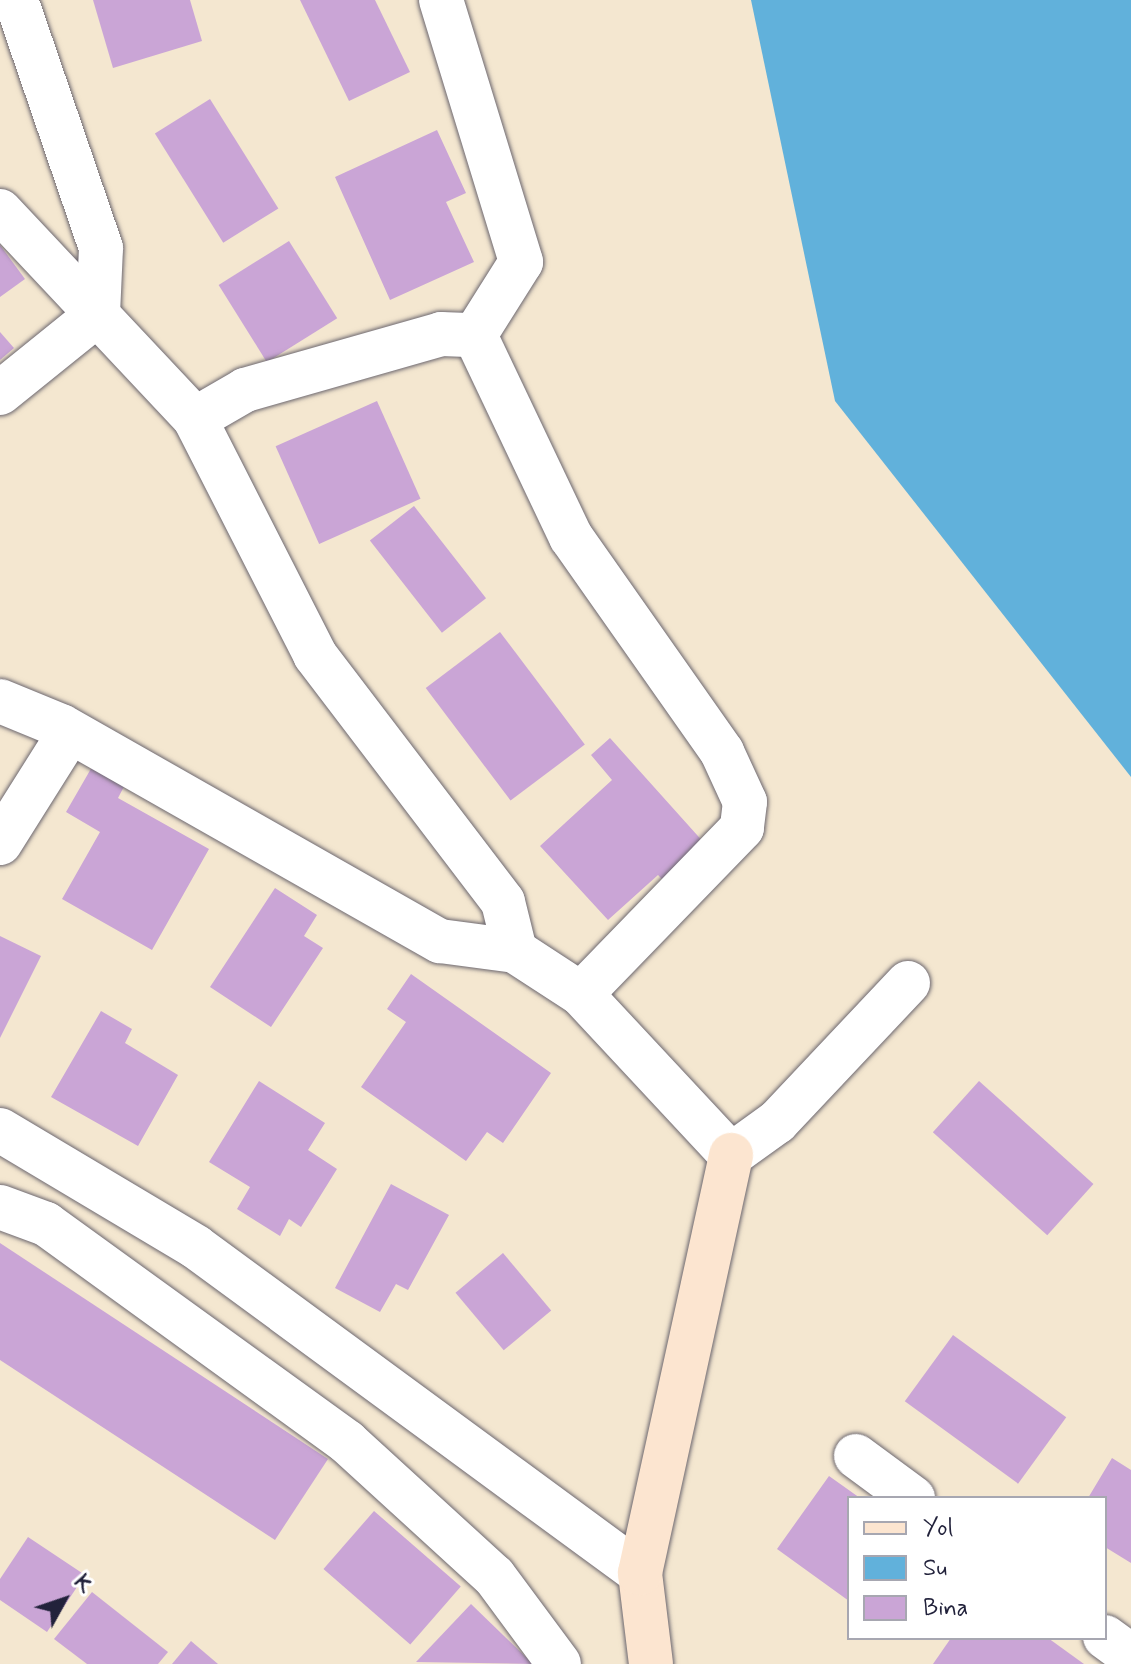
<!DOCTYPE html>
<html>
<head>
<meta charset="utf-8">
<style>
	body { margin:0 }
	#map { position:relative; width:1131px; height:1664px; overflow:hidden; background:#f4e7d0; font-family:Mynerve,sans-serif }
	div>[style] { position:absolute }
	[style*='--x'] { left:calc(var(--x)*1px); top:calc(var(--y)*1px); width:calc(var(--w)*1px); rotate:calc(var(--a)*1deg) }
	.water>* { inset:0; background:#61b1db }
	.building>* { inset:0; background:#caa5d6; transform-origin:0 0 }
	.roads { filter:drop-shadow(0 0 2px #6c676f) drop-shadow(0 0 2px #6c676f) }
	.street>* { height:44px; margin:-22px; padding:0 22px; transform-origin:22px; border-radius:22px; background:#fff }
	.secondary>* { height:44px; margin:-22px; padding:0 22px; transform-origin:22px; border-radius:22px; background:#fce5d0 }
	span { translate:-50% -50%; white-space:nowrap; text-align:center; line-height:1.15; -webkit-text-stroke:7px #fff; paint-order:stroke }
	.legend { position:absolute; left:847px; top:1496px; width:260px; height:144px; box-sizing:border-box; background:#fff; border:2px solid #a7a7b1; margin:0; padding:10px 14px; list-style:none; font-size:24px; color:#22223b }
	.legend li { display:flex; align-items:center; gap:16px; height:40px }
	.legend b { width:40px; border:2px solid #a7a7b1 }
	.north { position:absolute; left:24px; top:1560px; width:80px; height:80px; -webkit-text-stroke:6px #fff; paint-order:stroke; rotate:50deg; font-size:22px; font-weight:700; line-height:32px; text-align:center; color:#22223b }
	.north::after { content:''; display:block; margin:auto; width:28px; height:36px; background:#22223b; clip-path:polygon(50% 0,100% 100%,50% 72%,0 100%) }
</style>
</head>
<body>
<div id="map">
	<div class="water">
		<i style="clip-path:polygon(751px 0,1131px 0,1131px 777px,835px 401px)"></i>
	</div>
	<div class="building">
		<i style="clip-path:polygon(93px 0,190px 0,202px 41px,113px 68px)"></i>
		<i style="clip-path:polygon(300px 0,375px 0,410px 72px,349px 101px)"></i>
		<i style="left:210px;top:99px;width:129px;height:65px;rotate:58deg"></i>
		<i style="clip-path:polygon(437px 130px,466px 193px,446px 202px,474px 262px,390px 300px,335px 177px)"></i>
		<i style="left:289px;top:241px;width:91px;height:83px;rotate:58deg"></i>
		<i style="clip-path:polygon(0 245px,25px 279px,0 297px)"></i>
		<i style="clip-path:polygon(0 332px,14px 348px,0 360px)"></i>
		<i style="left:377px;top:401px;width:107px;height:111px;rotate:66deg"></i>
		<i style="left:414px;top:506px;width:117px;height:56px;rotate:52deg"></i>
		<i style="left:500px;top:632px;width:141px;height:93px;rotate:53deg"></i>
		<i style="clip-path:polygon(610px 738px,706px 845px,665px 882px,658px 875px,608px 920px,540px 846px,612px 780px,591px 755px)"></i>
		<i style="clip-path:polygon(96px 760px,128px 779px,118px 798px,209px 849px,152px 950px,62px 899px,100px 832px,66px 812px)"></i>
		<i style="clip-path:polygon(275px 888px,317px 915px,304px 936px,323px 948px,271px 1027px,210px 987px)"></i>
		<i style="clip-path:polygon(0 936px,41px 956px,0 1038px)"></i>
		<i style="clip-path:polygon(411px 974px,551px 1073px,503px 1143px,487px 1132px,466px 1161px,361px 1087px,406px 1022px,387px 1009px)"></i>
		<i style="clip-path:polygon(101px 1011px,132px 1029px,125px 1043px,178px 1075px,138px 1146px,51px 1097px)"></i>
		<i style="clip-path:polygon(259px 1081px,325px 1123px,308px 1150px,337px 1169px,301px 1227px,289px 1219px,280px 1236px,237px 1209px,250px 1187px,209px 1162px)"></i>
		<i style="left:979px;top:1081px;width:154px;height:69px;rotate:42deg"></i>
		<i style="clip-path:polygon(391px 1184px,449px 1215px,408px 1290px,396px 1284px,380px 1312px,335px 1288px)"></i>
		<i style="clip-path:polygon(0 1243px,328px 1459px,275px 1540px,0 1360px)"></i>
		<i style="left:503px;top:1253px;width:75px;height:62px;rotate:50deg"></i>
		<i style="left:953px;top:1335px;width:140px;height:82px;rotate:36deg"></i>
		<i style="clip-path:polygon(1112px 1458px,1131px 1470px,1131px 1563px,1105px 1547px,1105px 1498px,1088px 1498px)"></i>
		<i style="clip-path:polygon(829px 1476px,860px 1498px,849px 1498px,849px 1601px,777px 1549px)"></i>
		<i style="left:374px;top:1511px;width:115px;height:77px;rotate:41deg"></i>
		<i style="clip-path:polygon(28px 1537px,85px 1575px,47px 1632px,0 1600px,0 1579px)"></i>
		<i style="clip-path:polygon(92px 1592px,168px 1652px,158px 1664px,87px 1664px,54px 1639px)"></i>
		<i style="clip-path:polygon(471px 1604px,533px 1664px,416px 1662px)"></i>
		<i style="clip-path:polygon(951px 1638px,1048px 1638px,1084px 1664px,933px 1664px)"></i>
		<i style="clip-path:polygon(191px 1641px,218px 1664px,172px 1664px)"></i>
	</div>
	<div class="roads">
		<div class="street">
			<i style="--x:441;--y:0;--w:274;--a:73"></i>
			<i style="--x:521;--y:262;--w:86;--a:122.2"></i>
			<i style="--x:475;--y:335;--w:224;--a:64.6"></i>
			<i style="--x:571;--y:537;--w:263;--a:54.9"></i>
			<i style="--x:722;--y:752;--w:55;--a:65.3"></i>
			<i style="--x:745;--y:802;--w:26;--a:97"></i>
			<i style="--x:742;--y:828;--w:231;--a:134.1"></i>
			<i style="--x:0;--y:211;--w:285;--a:46.8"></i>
			<i style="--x:195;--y:419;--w:265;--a:63"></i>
			<i style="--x:315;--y:655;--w:310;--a:52.7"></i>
			<i style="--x:503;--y:902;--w:50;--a:76.2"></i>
			<i style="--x:0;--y:393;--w:126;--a:-38.9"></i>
			<i style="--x:98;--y:314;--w:66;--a:-87.4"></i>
			<i style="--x:101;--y:248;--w:262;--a:-108.9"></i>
			<i style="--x:195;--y:419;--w:58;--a:-30.1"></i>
			<i style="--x:245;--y:390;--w:204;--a:-15.9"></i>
			<i style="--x:441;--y:334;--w:34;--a:2"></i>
			<i style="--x:0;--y:701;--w:66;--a:22.3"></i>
			<i style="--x:61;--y:726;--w:436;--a:29.6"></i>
			<i style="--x:440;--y:941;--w:76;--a:7.6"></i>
			<i style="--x:515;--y:951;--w:79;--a:33.1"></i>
			<i style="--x:581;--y:994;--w:220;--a:47"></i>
			<i style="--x:731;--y:1155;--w:57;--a:-35.7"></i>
			<i style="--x:777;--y:1122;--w:191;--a:-46.7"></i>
			<i style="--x:0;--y:843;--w:131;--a:-57.8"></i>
			<i style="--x:0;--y:1130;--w:228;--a:30.8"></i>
			<i style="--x:196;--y:1247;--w:551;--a:36.29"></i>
			<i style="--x:0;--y:1207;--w:49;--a:20.3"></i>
			<i style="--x:46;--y:1224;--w:372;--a:35.9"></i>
			<i style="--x:347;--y:1442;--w:199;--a:42.4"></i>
			<i style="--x:494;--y:1576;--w:109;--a:53.5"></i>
			<i style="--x:856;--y:1456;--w:71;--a:36.4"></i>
			<i style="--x:1105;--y:1637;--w:32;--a:36"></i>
		</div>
		<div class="secondary">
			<i style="--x:651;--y:1664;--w:92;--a:-96.9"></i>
			<i style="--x:640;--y:1573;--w:428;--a:-77.7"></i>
		</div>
	</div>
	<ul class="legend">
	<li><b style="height:10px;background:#fce5d0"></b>Yol</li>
	<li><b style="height:22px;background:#61b1db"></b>Su</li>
	<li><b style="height:22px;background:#caa5d6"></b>Bina</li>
	</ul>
	<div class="north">K</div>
</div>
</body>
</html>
